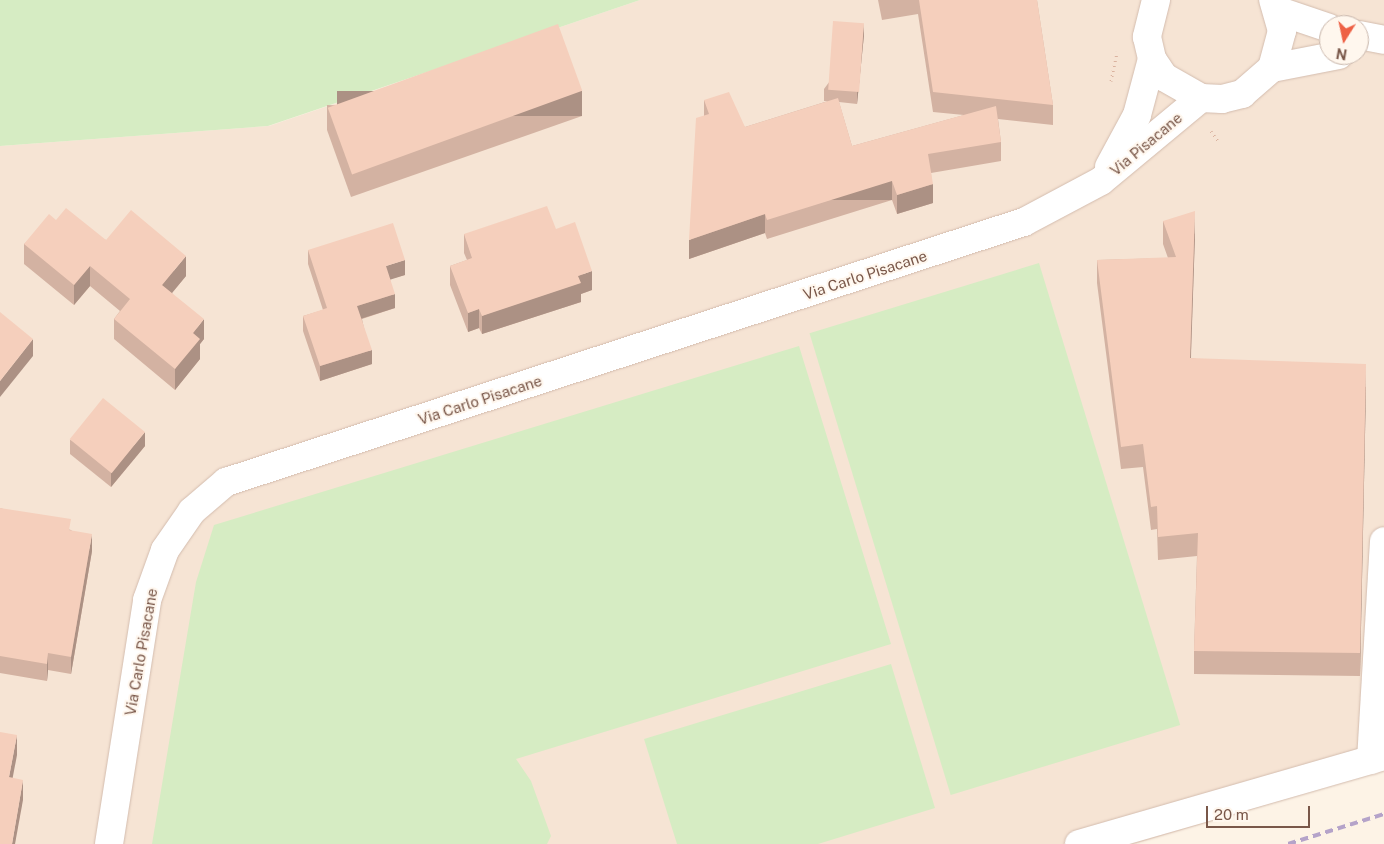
<!DOCTYPE html>
<html>
<head>
<meta charset="utf-8">
<style>
	body { margin:0 }
	#map { position:relative; width:1384px; height:844px; overflow:hidden; background:#fdf3e6; font-family:"Public Sans",sans-serif }
	div>[style] { position:absolute }
	[style*='--x'] { left:calc(var(--x)*1px); top:calc(var(--y)*1px); width:calc(var(--w)*1px); rotate:calc(var(--a)*1deg) }
	.residential>* { inset:0; background:#f6e4d4 }
	.green>* { inset:0; background:#d6ecc3; transform-origin:0 0 }
	.path>* { height:3px; margin-top:-1.5px; transform-origin:0; background:repeating-linear-gradient(90deg,#dab29f 0 1px,transparent 0 5px) }
	.roads { filter:drop-shadow(0 0 1px #d3bcae) drop-shadow(0 0 1px #d3bcae) }
	.minor>* { height:28px; margin:-14px; padding:0 14px; transform-origin:14px; border-radius:14px; background:#fff }
	.rail>* { height:4px; margin-top:-2px; transform-origin:0; background:repeating-linear-gradient(90deg,#b5a3c9 0 8px,transparent 0 13px) }
	.wall>* { inset:0; background:#d3b2a2 }
	.shaded-wall>* { inset:0; background:#ac9184; transform-origin:0 0 }
	.building>* { inset:0; background:#f5cfbc; transform-origin:0 0 }
	span { translate:-50% -50%; white-space:nowrap; text-align:center; line-height:1.15; -webkit-text-stroke:4px #fff7ee; paint-order:stroke }
	.street-label { font-size:15px; color:#795749 }
	.north { position:absolute; left:1319px; top:15px; width:50px; height:50px; box-sizing:border-box; background:#fff7ee; border:1px solid #c9b7ac; border-radius:50%; rotate:190deg; font-size:14px; font-weight:700; line-height:20px; text-align:center; color:#795749 }
	.north::after { content:''; display:block; margin:auto; width:18px; height:22px; background:#ee6145; clip-path:polygon(50% 0,100% 100%,50% 72%,0 100%) }
	.scale { position:absolute; left:1206px; top:806px; width:104px; height:22px; box-sizing:border-box; border:2px solid #795749; border-top:0; padding-left:6px; font-size:15px; line-height:18px; white-space:nowrap; color:#795749; -webkit-text-stroke:4px #fff7ee; paint-order:stroke }
</style>
</head>
<body>
<div id="map">
	<div class="residential">
		<i style="clip-path:polygon(evenodd,640px 0,1384px 0,1384px 770px,1134px 844px,0 844px,0 146px,269px 126px,640px 0,1329px 25px,1359px 25px,1359px 55px,1329px 55px,1329px 25px)"></i>
	</div>
	<div class="green">
		<i style="clip-path:polygon(0 0,640px 0,268px 126px,0 146px)"></i>
		<i style="left:1039px;top:263px;width:483px;height:240px;rotate:73deg"></i>
		<i style="clip-path:polygon(799px 346px,891px 644px,516px 759px,531px 781px,551px 836px,547px 844px,152px 844px,196px 582px,214px 525px)"></i>
		<i style="clip-path:polygon(891px 664px,935px 808px,818px 844px,677px 844px,644px 739px)"></i>
	</div>
	<div class="path">
		<i style="--x:1111;--y:81;--w:30;--a:-78"></i>
		<i style="--x:1211;--y:131;--w:12;--a:55"></i>
	</div>
	<div class="roads">
		<div class="minor">
			<i style="--x:1156;--y:0;--w:38;--a:104"></i>
			<i style="--x:1147;--y:37;--w:23;--a:77"></i>
			<i style="--x:1152;--y:59;--w:22;--a:56"></i>
			<i style="--x:1164;--y:77;--w:43;--a:29.6"></i>
			<i style="--x:1201;--y:98;--w:21;--a:3"></i>
			<i style="--x:1222;--y:99;--w:21;--a:-14"></i>
			<i style="--x:1242;--y:94;--w:40;--a:-41"></i>
			<i style="--x:1272;--y:68;--w:38;--a:-75"></i>
			<i style="--x:1282;--y:31;--w:32;--a:-106"></i>
			<i style="--x:1279;--y:11;--w:53;--a:18.8"></i>
			<i style="--x:1359;--y:35;--w:25;--a:11"></i>
			<i style="--x:1272;--y:68;--w:68;--a:-11"></i>
			<i style="--x:1109;--y:167;--w:59;--a:-61.7"></i>
			<i style="--x:1137;--y:115;--w:58;--a:-75"></i>
			<i style="--x:1371;--y:760;--w:219;--a:-86.6"></i>
			<i style="--x:109;--y:844;--w:247;--a:-81.1"></i>
			<i style="--x:147;--y:600;--w:53;--a:-70.2"></i>
			<i style="--x:165;--y:550;--w:47;--a:-55.3"></i>
			<i style="--x:192;--y:511;--w:45;--a:-40.5"></i>
			<i style="--x:226;--y:482;--w:839;--a:-18.05"></i>
			<i style="--x:1024;--y:222;--w:87;--a:-28"></i>
			<i style="--x:1101;--y:181;--w:130;--a:-39.7"></i>
			<i style="--x:1079;--y:844;--w:317;--a:-16.1"></i>
		</div>
	</div>
	<div class="rail">
		<i style="--x:1288;--y:844;--w:101;--a:-17.4"></i>
	</div>
	<div class="wall">
		<i style="clip-path:polygon(878px 0,1037px 0,1053px 105px,1053px 125px,998px 119px,1001px 142px,1001px 161px,931px 173px,933px 203px,897px 214px,892px 200px,767px 239px,765px 233px,689px 259px,704px 116px,704px 100px,745px 127px,828px 101px,824px 101px,824px 89px,864px 35px,857px 104px,839px 102px,852px 146px,964px 115px,933px 112px,918px 14px,882px 20px)"></i>
		<i style="clip-path:polygon(327px 105px,582px 116px,351px 197px,327px 130px)"></i>
		<i style="clip-path:polygon(56px 220px,106px 240px,186px 276px,172px 293px,204px 339px,200px 344px,200px 359px,175px 390px,114px 339px,114px 319px,120px 311px,90px 286px,74px 305px,24px 264px,24px 244px)"></i>
		<i style="clip-path:polygon(1163px 221px,1195px 234px,1191px 358px,1366px 387px,1360px 676px,1194px 674px,1194px 651px,1197px 556px,1158px 560px,1157px 529px,1151px 530px,1143px 467px,1121px 469px,1097px 283px,1097px 260px,1168px 258px,1163px 244px)"></i>
		<i style="clip-path:polygon(556px 229px,592px 290px,581px 294px,581px 302px,482px 334px,479px 328px,468px 332px,450px 285px,450px 266px,467px 260px,464px 253px,464px 234px)"></i>
		<i style="clip-path:polygon(308px 250px,405px 275px,390px 279px,395px 308px,362px 319px,372px 364px,320px 381px,303px 331px,303px 316px,323px 310px,308px 264px)"></i>
		<i style="clip-path:polygon(70px 440px,145px 446px,111px 487px,70px 454px)"></i>
		<i style="clip-path:polygon(0 508px,71px 530px,92px 551px,71px 674px,48px 670px,47px 681px,0 673px)"></i>
	</div>
	<div class="shaded-wall">
		<i style="clip-path:polygon(864px 23px,864px 35px,857px 104px,857px 93px)"></i>
		<i style="left:582px;top:91px;width:25px;height:245px;rotate:90deg"></i>
		<i style="left:892px;top:181px;width:19px;height:131px;rotate:90deg"></i>
		<i style="clip-path:polygon(933px 184px,933px 203px,897px 214px,897px 195px)"></i>
		<i style="clip-path:polygon(1195px 211px,1195px 234px,1190px 380px,1190px 358px)"></i>
		<i style="clip-path:polygon(765px 214px,765px 233px,689px 259px,689px 240px)"></i>
		<i style="clip-path:polygon(186px 256px,186px 276px,162px 305px,162px 285px)"></i>
		<i style="clip-path:polygon(405px 260px,405px 275px,386px 281px,386px 266px)"></i>
		<i style="clip-path:polygon(90px 266px,90px 286px,74px 305px,74px 285px)"></i>
		<i style="clip-path:polygon(592px 271px,592px 290px,581px 294px,581px 302px,482px 334px,482px 316px,578px 276px)"></i>
		<i style="clip-path:polygon(395px 294px,395px 308px,357px 320px,357px 306px)"></i>
		<i style="clip-path:polygon(479px 309px,479px 328px,468px 332px,468px 313px)"></i>
		<i style="clip-path:polygon(204px 319px,204px 339px,200px 344px,200px 359px,175px 390px,175px 369px,193px 333px)"></i>
		<i style="clip-path:polygon(33px 339px,33px 356px,0 397px,0 381px)"></i>
		<i style="clip-path:polygon(372px 350px,372px 364px,320px 381px,320px 366px)"></i>
		<i style="clip-path:polygon(1366px 364px,1366px 387px,1360px 676px,1360px 653px)"></i>
		<i style="clip-path:polygon(145px 432px,145px 446px,111px 487px,111px 473px)"></i>
		<i style="clip-path:polygon(92px 534px,92px 551px,71px 674px,71px 657px)"></i>
		<i style="clip-path:polygon(48px 653px,48px 670px,47px 681px,47px 664px)"></i>
		<i style="clip-path:polygon(17px 735px,17px 755px,9px 797px,9px 777px)"></i>
		<i style="clip-path:polygon(23px 780px,23px 800px,15px 844px,12px 844px)"></i>
	</div>
	<div class="building">
		<i style="clip-path:polygon(919px 0,1037px 0,1053px 105px,933px 92px)"></i>
		<i style="left:833px;top:21px;width:31px;height:69px;rotate:4deg"></i>
		<i style="left:558px;top:24px;width:71px;height:245px;rotate:70deg"></i>
		<i style="clip-path:polygon(729px 92px,745px 127px,838px 98px,852px 146px,996px 106px,1001px 142px,928px 154px,933px 184px,897px 195px,892px 181px,767px 220px,765px 214px,689px 240px,696px 118px,709px 114px,704px 100px)"></i>
		<i style="clip-path:polygon(547px 206px,556px 229px,575px 222px,592px 271px,578px 276px,581px 283px,482px 316px,479px 309px,468px 313px,450px 266px,472px 258px,464px 234px)"></i>
		<i style="clip-path:polygon(66px 208px,106px 240px,131px 210px,186px 256px,162px 285px,204px 319px,193px 333px,200px 339px,175px 369px,114px 319px,130px 299px,90px 266px,74px 285px,24px 244px,49px 214px,56px 220px)"></i>
		<i style="clip-path:polygon(1195px 211px,1190px 358px,1366px 364px,1360px 653px,1194px 651px,1198px 533px,1158px 537px,1157px 506px,1151px 507px,1143px 444px,1121px 447px,1097px 260px,1176px 257px,1163px 221px)"></i>
		<i style="clip-path:polygon(393px 223px,405px 260px,386px 266px,395px 294px,357px 306px,372px 350px,320px 366px,303px 316px,327px 308px,308px 250px)"></i>
		<i style="clip-path:polygon(0 312px,33px 339px,0 381px)"></i>
		<i style="left:103px;top:398px;width:54px;height:53px;rotate:39deg"></i>
		<i style="clip-path:polygon(0 508px,71px 519px,69px 530px,92px 534px,71px 657px,48px 653px,47px 664px,0 656px)"></i>
		<i style="clip-path:polygon(0 732px,17px 735px,9px 777px,23px 780px,12px 844px,0 844px)"></i>
	</div>
	<div class="street-label">
		<span style="left:1146px;top:144px;rotate:-40deg">Via Pisacane</span>
		<span style="left:865px;top:275px;rotate:-18deg">Via Carlo Pisacane</span>
		<span style="left:480px;top:400px;rotate:-18deg">Via Carlo Pisacane</span>
		<span style="left:141px;top:652px;rotate:-80deg">Via Carlo Pisacane</span>
	</div>
	<div class="north">N</div>
	<div class="scale">20 m</div>
</div>
</body>
</html>
